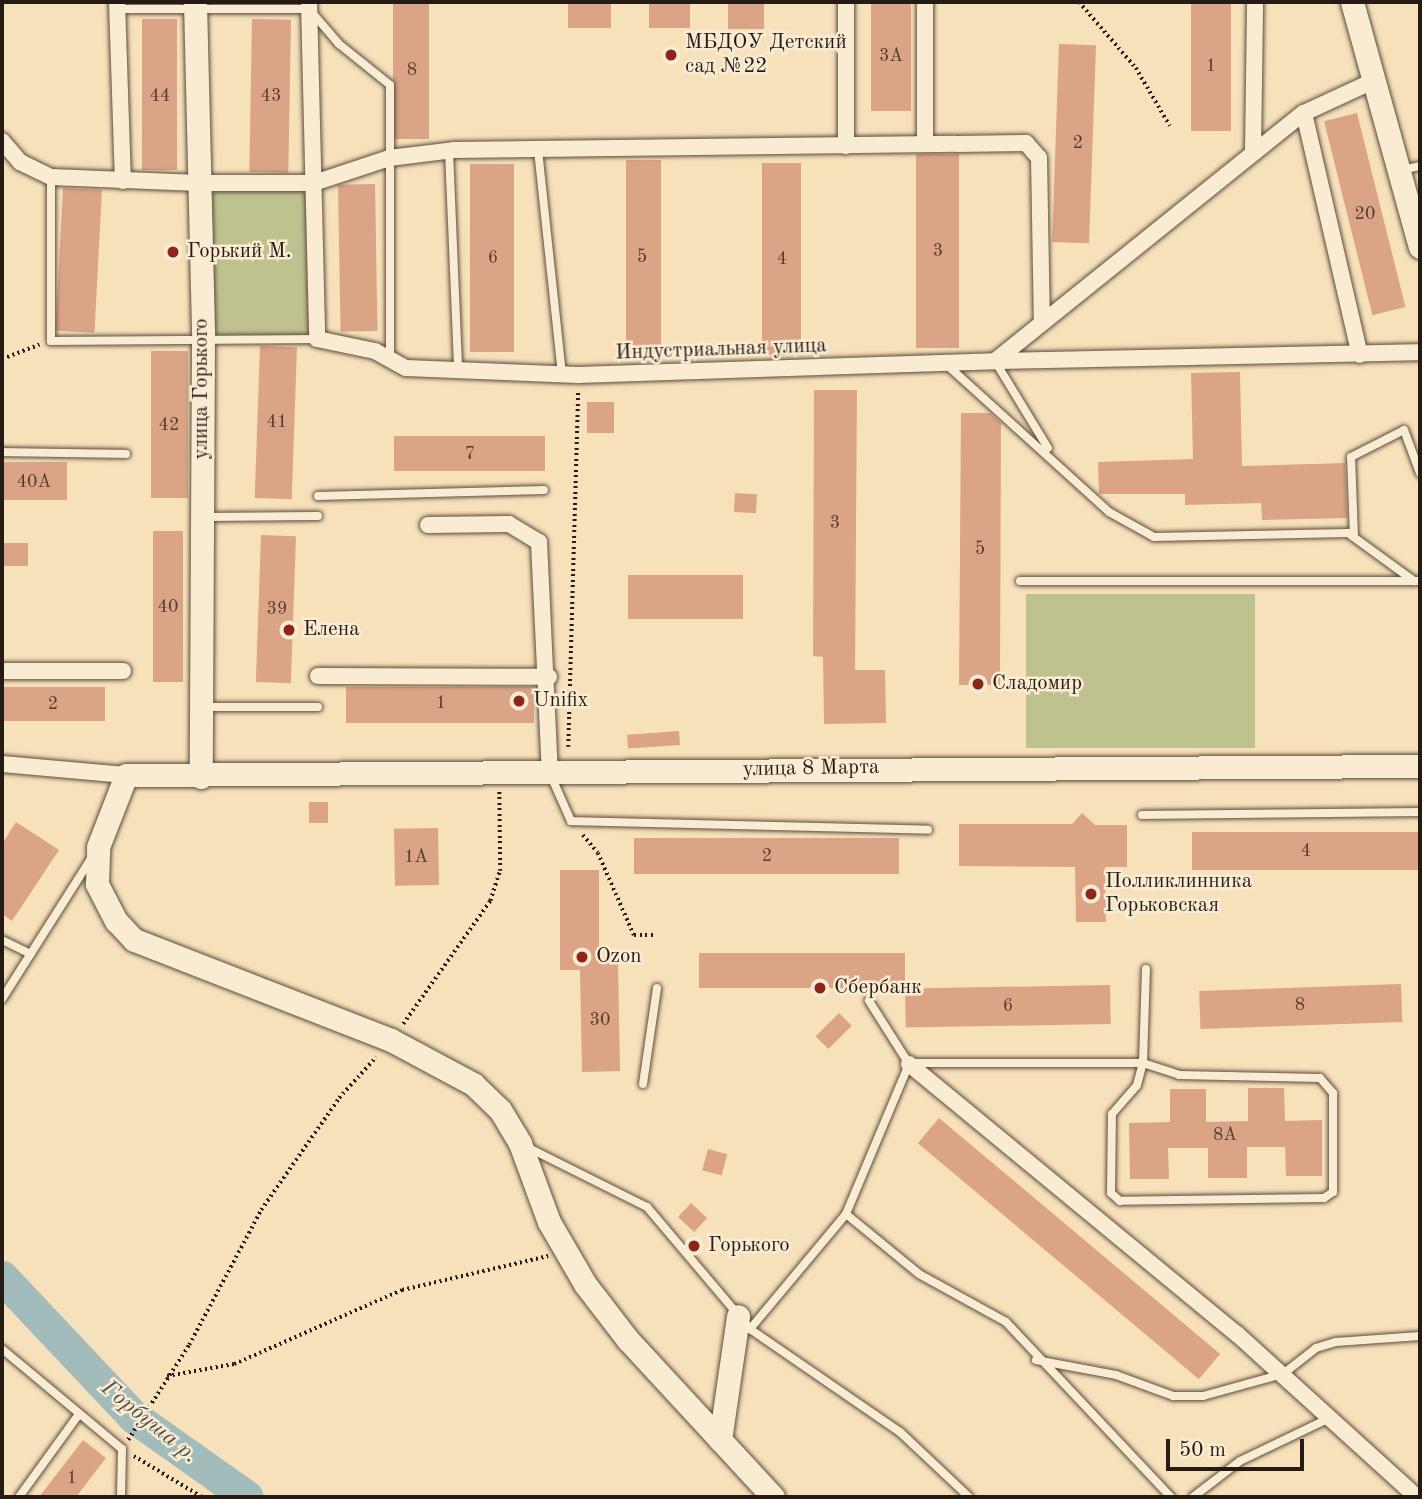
<!DOCTYPE html>
<html>
<head>
<meta charset="utf-8">
<style>
	body { margin:0 }
	#map { position:relative; width:1422px; height:1499px; overflow:hidden; background:#f7e1ba; font-family:"Old Standard TT",serif }
	div>[style] { position:absolute }
	[style*='--x'] { left:calc(var(--x)*1px); top:calc(var(--y)*1px); width:calc(var(--w)*1px); rotate:calc(var(--a)*1deg) }
	.green>* { inset:0; background:#bec28f; transform-origin:0 0 }
	.river>* { height:33px; margin:-16.5px; padding:0 16.5px; transform-origin:16.5px; border-radius:16.5px; background:#a2bbbb }
	.building>* { inset:0; background:#dca486; transform-origin:0 0 }
	.path>* { height:3.5px; margin-top:-1.75px; transform-origin:0; background:repeating-linear-gradient(90deg,#261a15 0 2px,transparent 0 5.5px) }
	.roads { filter:drop-shadow(0 0 2px #5a4c3e) drop-shadow(0 0 2px #5a4c3e) }
	.lane>* { height:8px; margin:-4px; padding:0 4px; transform-origin:4px; border-radius:4px; background:#faecd2 }
	.street>* { height:16px; margin:-8px; padding:0 8px; transform-origin:8px; border-radius:8px; background:#faecd2 }
	.secondary>* { height:23px; margin:-11.5px; padding:0 11.5px; transform-origin:11.5px; border-radius:11.5px; background:#faecd2 }
	.dots>* { width:19px; height:19px; translate:-50% -50%; box-sizing:border-box; border:4px solid #faecd2; border-radius:50% }
	span { translate:-50% -50%; white-space:nowrap; text-align:center; line-height:1.15; -webkit-text-stroke:5px #faecd2; paint-order:stroke }
	.number-label { font-size:18px; color:#543c31 }
	.number-label span { -webkit-text-stroke-width:0 }
	.poi-label { font-size:21px; color:#261a15 }
	.left { translate:0 -50%; text-align:left }
	.street-label { font-size:21px; color:#261a15 }
	.water-label { font-size:23px; color:#51524f; font-style:italic }
	.frame { position:absolute; inset:0; border:4px solid #261a15; pointer-events:none }
	.scale { position:absolute; left:1166px; top:1439px; width:138px; height:32px; box-sizing:border-box; border:4px solid #261a15; border-top:0; padding-left:9px; font-size:21px; line-height:24px; white-space:nowrap; color:#261a15; -webkit-text-stroke:5px #faecd2; paint-order:stroke }
</style>
</head>
<body>
<div id="map">
	<div class="green">
		<i style="left:314px;top:183px;width:156px;height:115px;rotate:89deg"></i>
		<i style="left:1255px;top:594px;width:154px;height:229px;rotate:90deg"></i>
	</div>
	<div class="river">
		<i style="--x:2;--y:1277;--w:192;--a:46.7"></i>
		<i style="--x:134;--y:1417;--w:138;--a:35.3"></i>
	</div>
	<div class="building">
		<i style="left:393px;top:2px;width:36px;height:137px"></i>
		<i style="left:568px;top:2px;width:43px;height:26px"></i>
		<i style="left:649px;top:2px;width:41px;height:26px"></i>
		<i style="left:728px;top:2px;width:36px;height:27px"></i>
		<i style="left:871px;top:2px;width:40px;height:109px"></i>
		<i style="left:1191px;top:2px;width:40px;height:129px"></i>
		<i style="left:142px;top:19px;width:35px;height:151px"></i>
		<i style="left:252px;top:19px;width:39px;height:153px;rotate:1deg"></i>
		<i style="left:1059px;top:44px;width:37px;height:198px;rotate:2deg"></i>
		<i style="left:1357px;top:113px;width:200px;height:34px;rotate:76deg"></i>
		<i style="left:959px;top:154px;width:194px;height:43px;rotate:90deg"></i>
		<i style="left:626px;top:160px;width:35px;height:193px"></i>
		<i style="left:762px;top:163px;width:39px;height:192px"></i>
		<i style="left:470px;top:164px;width:44px;height:188px"></i>
		<i style="left:375px;top:184px;width:147px;height:37px;rotate:89deg"></i>
		<i style="left:63px;top:188px;width:39px;height:143px;rotate:3deg"></i>
		<i style="left:260px;top:346px;width:37px;height:152px;rotate:2deg"></i>
		<i style="left:151px;top:351px;width:37px;height:147px"></i>
		<i style="clip-path:polygon(1240px 372px,1242px 466px,1345px 463px,1347px 518px,1262px 520px,1261px 503px,1185px 505px,1185px 494px,1099px 494px,1098px 462px,1193px 459px,1191px 373px)"></i>
		<i style="clip-path:polygon(814px 390px,857px 390px,855px 670px,885px 670px,886px 723px,824px 724px,823px 657px,813px 656px)"></i>
		<i style="left:614px;top:402px;width:31px;height:27px;rotate:90deg"></i>
		<i style="clip-path:polygon(961px 413px,990px 413px,1001px 423px,1000px 685px,959px 685px)"></i>
		<i style="left:545px;top:436px;width:35px;height:151px;rotate:90deg"></i>
		<i style="left:67px;top:462px;width:38px;height:65px;rotate:90deg"></i>
		<i style="left:735px;top:493px;width:22px;height:19px;rotate:3deg"></i>
		<i style="left:153px;top:531px;width:30px;height:151px"></i>
		<i style="left:261px;top:535px;width:35px;height:147px;rotate:2deg"></i>
		<i style="left:3px;top:543px;width:25px;height:23px"></i>
		<i style="left:628px;top:575px;width:115px;height:44px"></i>
		<i style="left:2px;top:687px;width:103px;height:34px"></i>
		<i style="left:346px;top:687px;width:188px;height:36px"></i>
		<i style="left:679px;top:731px;width:14px;height:52px;rotate:86deg"></i>
		<i style="left:309px;top:802px;width:19px;height:21px"></i>
		<i style="clip-path:polygon(1082px 813px,1095px 825px,1127px 825px,1127px 867px,1105px 867px,1106px 922px,1076px 922px,1075px 867px,959px 866px,959px 824px,1072px 824px)"></i>
		<i style="clip-path:polygon(16px 822px,59px 850px,12px 921px,2px 914px,2px 844px)"></i>
		<i style="left:438px;top:828px;width:57px;height:44px;rotate:89deg"></i>
		<i style="left:1420px;top:832px;width:38px;height:228px;rotate:90deg"></i>
		<i style="left:634px;top:838px;width:265px;height:36px"></i>
		<i style="clip-path:polygon(560px 870px,599px 870px,599px 960px,618px 960px,620px 1071px,582px 1072px,580px 970px,560px 970px)"></i>
		<i style="left:699px;top:953px;width:206px;height:35px"></i>
		<i style="left:1401px;top:984px;width:38px;height:202px;rotate:88deg"></i>
		<i style="left:1110px;top:985px;width:39px;height:205px;rotate:89deg"></i>
		<i style="left:839px;top:1013px;width:18px;height:33px;rotate:45deg"></i>
		<i style="clip-path:polygon(1248px 1088px,1284px 1088px,1285px 1121px,1322px 1120px,1322px 1176px,1286px 1176px,1285px 1147px,1247px 1147px,1247px 1178px,1208px 1178px,1208px 1148px,1168px 1148px,1169px 1179px,1130px 1179px,1129px 1123px,1170px 1122px,1170px 1089px,1206px 1089px,1206px 1122px,1248px 1121px)"></i>
		<i style="left:939px;top:1118px;width:367px;height:33px;rotate:40deg"></i>
		<i style="left:708px;top:1149px;width:20px;height:22px;rotate:15deg"></i>
		<i style="left:691px;top:1203px;width:22px;height:19px;rotate:43deg"></i>
		<i style="clip-path:polygon(83px 1440px,106px 1458px,76px 1497px,39px 1497px)"></i>
	</div>
	<div class="path">
		<i style="--x:1079;--y:2;--w:87;--a:49.2"></i>
		<i style="--x:1136;--y:68;--w:67;--a:59.6"></i>
		<i style="--x:2;--y:359;--w:40;--a:-21"></i>
		<i style="--x:568;--y:747;--w:356;--a:-88.4"></i>
		<i style="--x:583;--y:835;--w:23;--a:50"></i>
		<i style="--x:598;--y:853;--w:90;--a:66.3"></i>
		<i style="--x:634;--y:935;--w:21;--a:0"></i>
		<i style="--x:403;--y:1024;--w:151;--a:-54.7"></i>
		<i style="--x:490;--y:901;--w:32;--a:-72"></i>
		<i style="--x:500;--y:871;--w:79;--a:-90.7"></i>
		<i style="--x:167;--y:1376;--w:68;--a:-10.2"></i>
		<i style="--x:234;--y:1364;--w:184;--a:-23.8"></i>
		<i style="--x:402;--y:1290;--w:150;--a:-13.1"></i>
		<i style="--x:128;--y:1440;--w:113;--a:-57.3"></i>
		<i style="--x:189;--y:1345;--w:153;--a:-61.9"></i>
		<i style="--x:261;--y:1210;--w:136;--a:-55.1"></i>
		<i style="--x:339;--y:1098;--w:55;--a:-47.9"></i>
		<i style="--x:134;--y:1456;--w:79;--a:31.1"></i>
	</div>
	<div class="roads">
		<div class="lane">
			<i style="--x:117;--y:9;--w:192;--a:0"></i>
			<i style="--x:309;--y:9;--w:46;--a:49.4"></i>
			<i style="--x:339;--y:44;--w:65;--a:38.8"></i>
			<i style="--x:390;--y:85;--w:274;--a:90"></i>
			<i style="--x:538;--y:150;--w:226;--a:83.9"></i>
			<i style="--x:449;--y:151;--w:219;--a:87.6"></i>
			<i style="--x:1402;--y:170;--w:18;--a:-13"></i>
			<i style="--x:51;--y:177;--w:164;--a:90"></i>
			<i style="--x:51;--y:341;--w:266;--a:-0.4"></i>
			<i style="--x:995;--y:361;--w:102;--a:58.7"></i>
			<i style="--x:947;--y:365;--w:219;--a:42.2"></i>
			<i style="--x:1109;--y:512;--w:51;--a:29.1"></i>
			<i style="--x:1154;--y:537;--w:194;--a:-1.2"></i>
			<i style="--x:1348;--y:533;--w:82;--a:36"></i>
			<i style="--x:2;--y:452;--w:124;--a:0.9"></i>
			<i style="--x:318;--y:496;--w:226;--a:-1.5"></i>
			<i style="--x:205;--y:517;--w:113;--a:-0.5"></i>
			<i style="--x:1354;--y:537;--w:80;--a:-92.1"></i>
			<i style="--x:1351;--y:457;--w:59;--a:-27"></i>
			<i style="--x:1404;--y:430;--w:46;--a:69.6"></i>
			<i style="--x:1020;--y:581;--w:400;--a:0"></i>
			<i style="--x:202;--y:707;--w:116;--a:0"></i>
			<i style="--x:551;--y:776;--w:49;--a:66"></i>
			<i style="--x:571;--y:821;--w:357;--a:1.4"></i>
			<i style="--x:1142;--y:815;--w:278;--a:-0.6"></i>
			<i style="--x:2;--y:940;--w:32;--a:26"></i>
			<i style="--x:2;--y:999;--w:168;--a:-57.6"></i>
			<i style="--x:911;--y:1063;--w:232;--a:0"></i>
			<i style="--x:1143;--y:1063;--w:38;--a:18"></i>
			<i style="--x:1179;--y:1075;--w:141;--a:1.2"></i>
			<i style="--x:1320;--y:1078;--w:20;--a:49"></i>
			<i style="--x:1333;--y:1093;--w:99;--a:90"></i>
			<i style="--x:1333;--y:1192;--w:11;--a:146"></i>
			<i style="--x:1324;--y:1198;--w:204;--a:179.2"></i>
			<i style="--x:1120;--y:1201;--w:12;--a:-138"></i>
			<i style="--x:1111;--y:1193;--w:79;--a:-89.3"></i>
			<i style="--x:1112;--y:1114;--w:38;--a:-49"></i>
			<i style="--x:1137;--y:1085;--w:23;--a:-75"></i>
			<i style="--x:1143;--y:1063;--w:94;--a:-88.2"></i>
			<i style="--x:643;--y:1084;--w:97;--a:-81.7"></i>
			<i style="--x:527;--y:1147;--w:134;--a:26.6"></i>
			<i style="--x:647;--y:1207;--w:160;--a:49.8"></i>
			<i style="--x:750;--y:1329;--w:182;--a:34.5"></i>
			<i style="--x:900;--y:1432;--w:95;--a:43.3"></i>
			<i style="--x:846;--y:1214;--w:94;--a:39.4"></i>
			<i style="--x:919;--y:1274;--w:99;--a:28.9"></i>
			<i style="--x:1006;--y:1322;--w:241;--a:46.7"></i>
			<i style="--x:750;--y:1329;--w:150;--a:-50.1"></i>
			<i style="--x:846;--y:1214;--w:163;--a:-67.2"></i>
			<i style="--x:909;--y:1064;--w:75;--a:-122.4"></i>
			<i style="--x:2;--y:1349;--w:156;--a:39.8"></i>
			<i style="--x:122;--y:1449;--w:48;--a:91.2"></i>
			<i style="--x:1036;--y:1360;--w:81;--a:10.6"></i>
			<i style="--x:1116;--y:1375;--w:61;--a:20.2"></i>
			<i style="--x:1173;--y:1396;--w:30;--a:0"></i>
			<i style="--x:1203;--y:1396;--w:83;--a:-15.4"></i>
			<i style="--x:1283;--y:1374;--w:42;--a:-38.2"></i>
			<i style="--x:1316;--y:1348;--w:21;--a:-17"></i>
			<i style="--x:1336;--y:1342;--w:84;--a:-4.1"></i>
			<i style="--x:19;--y:1497;--w:102;--a:-54.1"></i>
			<i style="--x:1193;--y:1497;--w:59;--a:-37.5"></i>
			<i style="--x:1240;--y:1461;--w:102;--a:-25.6"></i>
		</div>
		<div class="street">
			<i style="--x:117;--y:2;--w:179;--a:88.1"></i>
			<i style="--x:309;--y:2;--w:337;--a:88.6"></i>
			<i style="--x:317;--y:339;--w:59;--a:11.7"></i>
			<i style="--x:375;--y:351;--w:35;--a:29"></i>
			<i style="--x:406;--y:368;--w:172;--a:2.3"></i>
			<i style="--x:578;--y:375;--w:417;--a:-1.9"></i>
			<i style="--x:995;--y:361;--w:396;--a:-38.8"></i>
			<i style="--x:1304;--y:113;--w:78;--a:-24.9"></i>
			<i style="--x:925;--y:2;--w:141;--a:90"></i>
			<i style="--x:1304;--y:113;--w:248;--a:77"></i>
			<i style="--x:2;--y:141;--w:28;--a:49"></i>
			<i style="--x:20;--y:162;--w:34;--a:26"></i>
			<i style="--x:51;--y:177;--w:148;--a:2.3"></i>
			<i style="--x:199;--y:183;--w:115;--a:0"></i>
			<i style="--x:314;--y:183;--w:79;--a:-18.4"></i>
			<i style="--x:389;--y:158;--w:65;--a:-7"></i>
			<i style="--x:454;--y:150;--w:572;--a:-0.7"></i>
			<i style="--x:1026;--y:143;--w:20;--a:49"></i>
			<i style="--x:1039;--y:158;--w:164;--a:89"></i>
			<i style="--x:846;--y:146;--w:144;--a:-90"></i>
			<i style="--x:1253;--y:152;--w:150;--a:-89.2"></i>
			<i style="--x:995;--y:361;--w:425;--a:-1.2"></i>
			<i style="--x:428;--y:525;--w:81;--a:-0.7"></i>
			<i style="--x:509;--y:524;--w:35;--a:31"></i>
			<i style="--x:539;--y:542;--w:230;--a:87.3"></i>
			<i style="--x:2;--y:671;--w:121;--a:0"></i>
			<i style="--x:318;--y:676;--w:231;--a:0.2"></i>
			<i style="--x:2;--y:764;--w:124;--a:5.1"></i>
			<i style="--x:909;--y:1064;--w:425;--a:39.5"></i>
			<i style="--x:1237;--y:1334;--w:243;--a:42.2"></i>
		</div>
		<div class="secondary">
			<i style="--x:195;--y:2;--w:337;--a:88.6"></i>
			<i style="--x:203;--y:339;--w:438;--a:90.3"></i>
			<i style="--x:1352;--y:2;--w:254;--a:74.5"></i>
			<i style="--x:720;--y:1440;--w:125;--a:-81.7"></i>
			<i style="--x:773;--y:1497;--w:214;--a:-132.7"></i>
			<i style="--x:628;--y:1340;--w:71;--a:-127.5"></i>
			<i style="--x:585;--y:1284;--w:72;--a:-120.1"></i>
			<i style="--x:549;--y:1222;--w:84;--a:-110.2"></i>
			<i style="--x:520;--y:1143;--w:39;--a:-121"></i>
			<i style="--x:500;--y:1110;--w:37;--a:-136"></i>
			<i style="--x:473;--y:1084;--w:93;--a:-151.8"></i>
			<i style="--x:391;--y:1040;--w:276;--a:-158.7"></i>
			<i style="--x:134;--y:940;--w:26;--a:-133"></i>
			<i style="--x:116;--y:921;--w:42;--a:-117.2"></i>
			<i style="--x:97;--y:884;--w:37;--a:-88"></i>
			<i style="--x:98;--y:847;--w:77;--a:-68.7"></i>
			<i style="--x:126;--y:775;--w:1294;--a:-0.4"></i>
		</div>
	</div>
	<div class="dots">
		<i style="left:671px;top:55px;background:#8f2418"></i>
		<i style="left:173px;top:252px;background:#8f2418"></i>
		<i style="left:289px;top:630px;background:#8f2418"></i>
		<i style="left:978px;top:684px;background:#8f2418"></i>
		<i style="left:519px;top:701px;background:#8f2418"></i>
		<i style="left:1091px;top:894px;background:#8f2418"></i>
		<i style="left:582px;top:957px;background:#8f2418"></i>
		<i style="left:820px;top:988px;background:#8f2418"></i>
		<i style="left:694px;top:1246px;background:#8f2418"></i>
	</div>
	<div class="number-label">
		<span style="left:891px;top:56px">3А</span>
		<span style="left:1211px;top:66px">1</span>
		<span style="left:412px;top:70px">8</span>
		<span style="left:160px;top:96px">44</span>
		<span style="left:271px;top:96px">43</span>
		<span style="left:1078px;top:143px">2</span>
		<span style="left:1365px;top:214px">20</span>
		<span style="left:938px;top:251px">3</span>
		<span style="left:642px;top:257px">5</span>
		<span style="left:493px;top:258px">6</span>
		<span style="left:782px;top:259px">4</span>
		<span style="left:277px;top:422px">41</span>
		<span style="left:169px;top:425px">42</span>
		<span style="left:470px;top:454px">7</span>
		<span style="left:34px;top:482px">40А</span>
		<span style="left:835px;top:523px">3</span>
		<span style="left:980px;top:549px">5</span>
		<span style="left:168px;top:607px">40</span>
		<span style="left:277px;top:609px">39</span>
		<span style="left:441px;top:703px">1</span>
		<span style="left:53px;top:704px">2</span>
		<span style="left:1306px;top:851px">4</span>
		<span style="left:767px;top:856px">2</span>
		<span style="left:416px;top:857px">1А</span>
		<span style="left:1300px;top:1005px">8</span>
		<span style="left:1008px;top:1006px">6</span>
		<span style="left:600px;top:1020px">30</span>
		<span style="left:1225px;top:1135px">8А</span>
		<span style="left:72px;top:1478px">1</span>
	</div>
	<div class="poi-label">
		<span class="left" style="left:685px;top:55px">МБДОУ Детский<br>сад №22</span>
		<span class="left" style="left:187px;top:252px">Горький М.</span>
		<span class="left" style="left:303px;top:630px">Елена</span>
		<span class="left" style="left:992px;top:684px">Сладомир</span>
		<span class="left" style="left:533px;top:701px">Unifix</span>
		<span class="left" style="left:1105px;top:894px">Полликлинника<br>Горьковская</span>
		<span class="left" style="left:596px;top:957px">Ozon</span>
		<span class="left" style="left:834px;top:988px">Сбербанк</span>
		<span class="left" style="left:708px;top:1246px">Горького</span>
	</div>
	<div class="street-label">
		<span style="left:721px;top:350px;rotate:-2deg">Индустриальная улица</span>
		<span style="left:202px;top:389px;rotate:-90deg">улица Горького</span>
		<span style="left:811px;top:769px;rotate:-1deg">улица 8 Марта</span>
	</div>
	<div class="water-label">
		<span style="left:149px;top:1422px;rotate:39deg">Горбуша р.</span>
	</div>
	<div class="frame"></div>
	<div class="scale">50 m</div>
</div>
</body>
</html>
